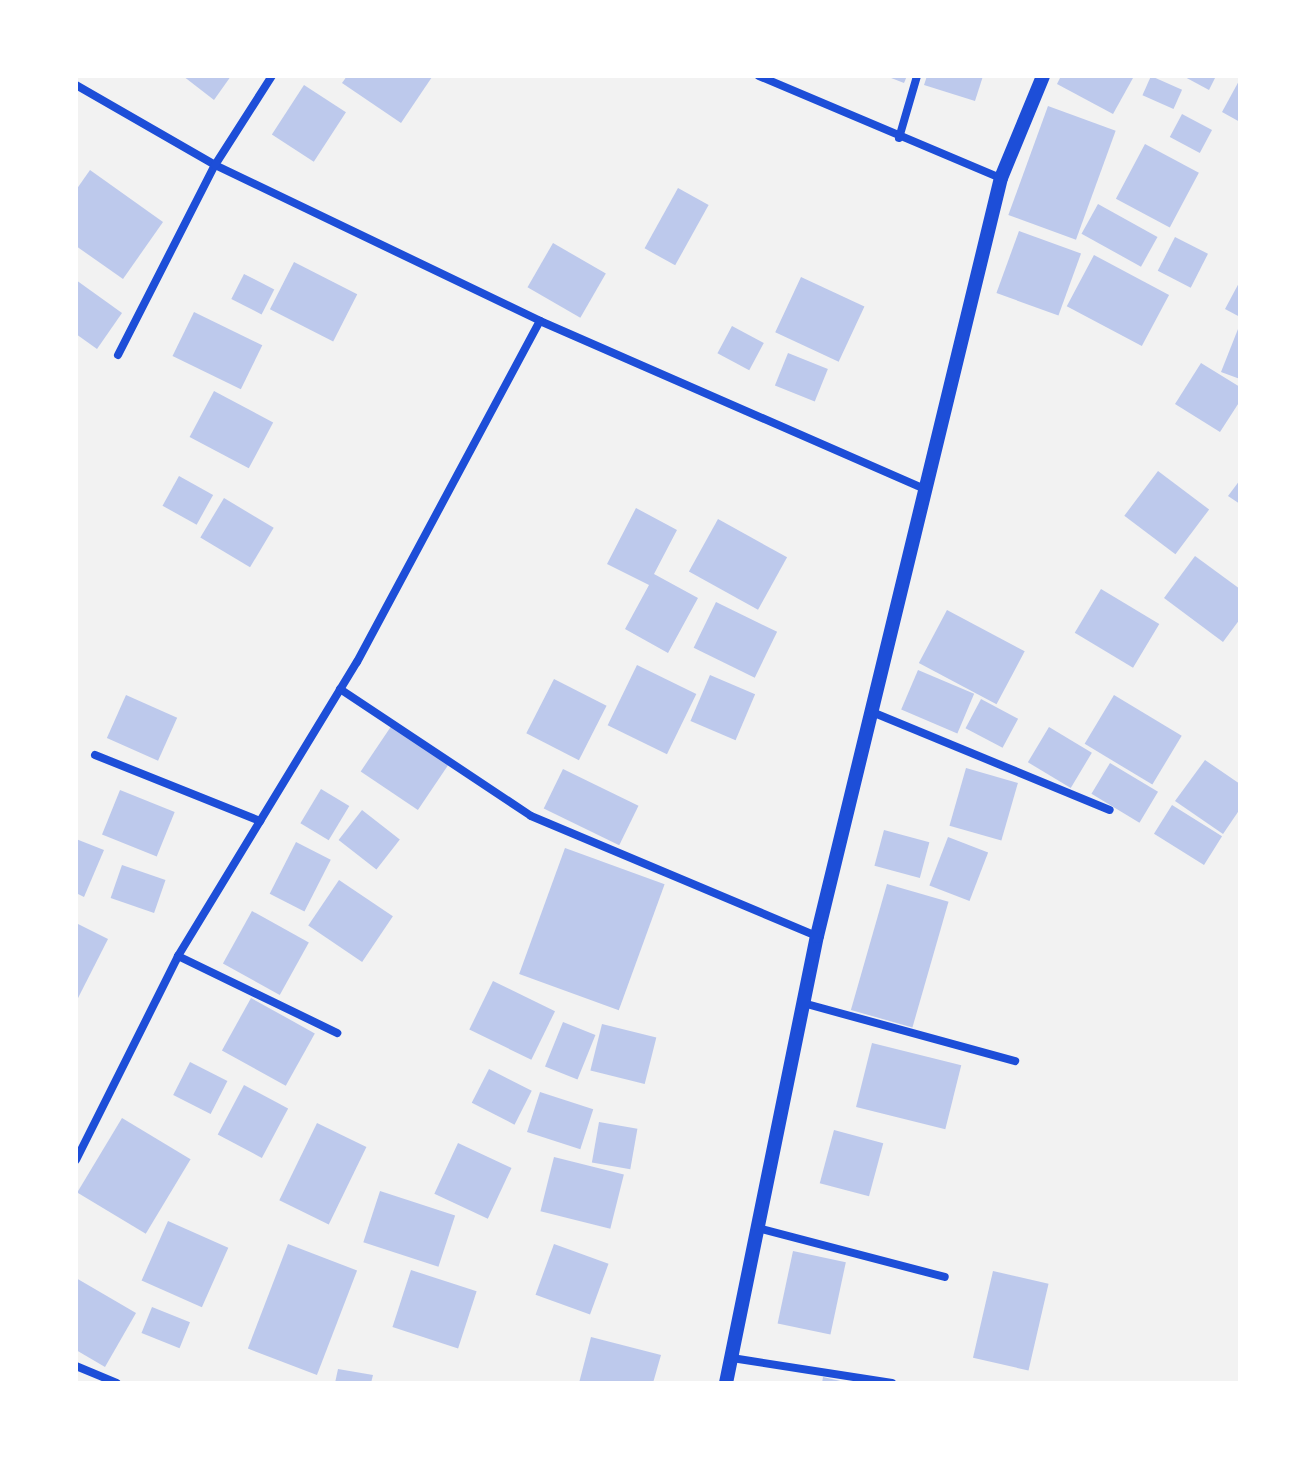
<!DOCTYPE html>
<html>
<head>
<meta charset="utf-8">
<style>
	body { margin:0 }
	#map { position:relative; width:1316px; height:1459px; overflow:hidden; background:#f2f2f2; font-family:Roboto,sans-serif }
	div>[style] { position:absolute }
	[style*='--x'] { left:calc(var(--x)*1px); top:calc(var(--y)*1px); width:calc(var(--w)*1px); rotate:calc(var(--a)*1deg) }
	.building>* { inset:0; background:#bdc9ec; transform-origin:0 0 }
	.minor>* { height:8px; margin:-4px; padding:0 4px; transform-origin:4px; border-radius:4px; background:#1d4ed8 }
	.tertiary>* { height:14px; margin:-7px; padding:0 7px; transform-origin:7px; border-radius:7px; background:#1d4ed8 }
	span { translate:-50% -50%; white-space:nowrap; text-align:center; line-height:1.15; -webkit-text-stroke:7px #fff; paint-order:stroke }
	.frame { position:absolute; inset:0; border:78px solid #fff; pointer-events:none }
</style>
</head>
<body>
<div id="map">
	<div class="building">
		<i style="clip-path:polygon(183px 76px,231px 76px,214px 100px)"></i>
		<i style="clip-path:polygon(347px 76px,430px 76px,432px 77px,401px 123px,342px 83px)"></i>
		<i style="clip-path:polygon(886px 76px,907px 76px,904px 83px)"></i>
		<i style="clip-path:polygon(927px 76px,983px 76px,975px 101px,924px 85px)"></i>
		<i style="clip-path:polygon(1061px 76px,1131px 76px,1133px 78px,1113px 114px,1057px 84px)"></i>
		<i style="left:1151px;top:76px;width:34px;height:21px;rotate:24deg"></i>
		<i style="clip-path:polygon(1183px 76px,1216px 76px,1209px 90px)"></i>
		<i style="clip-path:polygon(1240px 79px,1240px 122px,1222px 112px)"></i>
		<i style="left:304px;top:85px;width:50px;height:59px;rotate:33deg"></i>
		<i style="left:1048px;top:106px;width:72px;height:116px;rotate:20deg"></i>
		<i style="left:1182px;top:114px;width:34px;height:26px;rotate:28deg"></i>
		<i style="left:1145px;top:144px;width:61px;height:62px;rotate:28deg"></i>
		<i style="clip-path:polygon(90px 170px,163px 222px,123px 279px,76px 246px,76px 190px)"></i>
		<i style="left:678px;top:188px;width:35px;height:69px;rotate:29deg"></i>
		<i style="left:1098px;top:204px;width:68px;height:34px;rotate:29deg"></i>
		<i style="left:1019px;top:231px;width:66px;height:66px;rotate:20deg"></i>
		<i style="left:1175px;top:237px;width:37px;height:38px;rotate:27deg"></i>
		<i style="left:553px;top:243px;width:61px;height:51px;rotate:30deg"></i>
		<i style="left:1094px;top:255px;width:85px;height:58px;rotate:28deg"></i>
		<i style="left:294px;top:262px;width:71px;height:53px;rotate:27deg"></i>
		<i style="left:244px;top:274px;width:34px;height:28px;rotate:27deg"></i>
		<i style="left:801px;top:277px;width:70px;height:61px;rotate:25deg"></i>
		<i style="clip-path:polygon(76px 280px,122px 313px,97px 349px,76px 334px)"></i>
		<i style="clip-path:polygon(1240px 281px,1240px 317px,1225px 309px)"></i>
		<i style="left:194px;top:312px;width:76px;height:49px;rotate:26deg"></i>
		<i style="clip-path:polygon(1240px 324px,1240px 379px,1221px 372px)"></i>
		<i style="left:732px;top:326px;width:36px;height:31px;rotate:28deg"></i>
		<i style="left:788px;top:353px;width:43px;height:35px;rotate:22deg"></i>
		<i style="clip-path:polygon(1201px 363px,1240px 387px,1240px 401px,1220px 432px,1175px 404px)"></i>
		<i style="left:214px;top:391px;width:67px;height:52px;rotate:28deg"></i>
		<i style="left:1158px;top:471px;width:64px;height:56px;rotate:37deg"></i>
		<i style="left:179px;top:476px;width:39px;height:34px;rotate:29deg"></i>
		<i style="clip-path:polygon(1240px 480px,1240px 504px,1228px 496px)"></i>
		<i style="left:224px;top:498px;width:58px;height:46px;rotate:31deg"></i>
		<i style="clip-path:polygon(636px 508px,677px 530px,654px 574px,698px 598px,668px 653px,625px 629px,649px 585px,607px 564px)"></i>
		<i style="left:718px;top:519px;width:79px;height:60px;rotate:29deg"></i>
		<i style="clip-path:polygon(1195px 556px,1240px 589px,1240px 619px,1223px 642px,1164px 598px)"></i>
		<i style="left:1101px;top:589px;width:68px;height:51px;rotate:31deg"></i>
		<i style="left:716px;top:602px;width:68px;height:51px;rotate:26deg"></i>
		<i style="left:947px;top:610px;width:88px;height:60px;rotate:28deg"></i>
		<i style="left:637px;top:665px;width:66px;height:67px;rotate:26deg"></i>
		<i style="left:918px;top:670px;width:61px;height:43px;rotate:23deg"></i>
		<i style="left:710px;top:675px;width:49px;height:50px;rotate:23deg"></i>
		<i style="left:554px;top:679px;width:59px;height:61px;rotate:27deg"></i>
		<i style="left:126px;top:695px;width:56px;height:47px;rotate:24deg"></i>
		<i style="left:1114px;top:695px;width:79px;height:57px;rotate:31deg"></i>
		<i style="left:981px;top:699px;width:42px;height:33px;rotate:28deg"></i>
		<i style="left:392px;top:725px;width:69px;height:56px;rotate:34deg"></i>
		<i style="left:1049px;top:727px;width:50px;height:41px;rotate:31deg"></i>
		<i style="clip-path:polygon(1205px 760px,1240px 784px,1240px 809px,1223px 834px,1175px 801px)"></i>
		<i style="left:1110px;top:763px;width:56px;height:36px;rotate:31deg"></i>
		<i style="left:966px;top:768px;width:54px;height:60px;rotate:16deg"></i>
		<i style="left:563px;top:769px;width:84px;height:44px;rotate:26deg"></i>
		<i style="left:321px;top:789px;width:33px;height:40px;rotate:31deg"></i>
		<i style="left:120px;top:790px;width:59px;height:48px;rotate:22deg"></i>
		<i style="left:1172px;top:805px;width:59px;height:34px;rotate:32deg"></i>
		<i style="left:362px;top:810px;width:48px;height:38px;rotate:38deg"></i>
		<i style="left:884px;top:830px;width:47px;height:37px;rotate:15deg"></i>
		<i style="left:948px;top:837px;width:43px;height:52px;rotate:21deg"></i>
		<i style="clip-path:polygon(76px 839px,104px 850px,84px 897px,76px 893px)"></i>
		<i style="left:296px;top:842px;width:39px;height:58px;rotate:27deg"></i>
		<i style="left:565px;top:848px;width:106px;height:134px;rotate:20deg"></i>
		<i style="left:122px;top:865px;width:46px;height:35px;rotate:19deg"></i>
		<i style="left:339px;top:880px;width:65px;height:55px;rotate:34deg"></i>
		<i style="left:887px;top:884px;width:64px;height:131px;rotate:16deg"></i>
		<i style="left:252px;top:911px;width:65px;height:60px;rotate:29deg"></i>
		<i style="clip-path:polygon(76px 923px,108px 939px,76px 1002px)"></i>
		<i style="left:493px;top:981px;width:69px;height:54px;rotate:26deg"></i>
		<i style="left:251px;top:998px;width:73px;height:60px;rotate:29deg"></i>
		<i style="left:563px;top:1022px;width:35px;height:48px;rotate:22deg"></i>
		<i style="left:602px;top:1024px;width:56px;height:48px;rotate:14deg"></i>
		<i style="left:872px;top:1043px;width:92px;height:66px;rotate:14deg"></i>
		<i style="left:190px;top:1062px;width:42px;height:37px;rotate:27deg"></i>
		<i style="left:489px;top:1069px;width:48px;height:38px;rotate:27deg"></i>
		<i style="left:244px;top:1085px;width:50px;height:56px;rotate:28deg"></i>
		<i style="left:540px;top:1092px;width:56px;height:42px;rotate:18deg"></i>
		<i style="left:122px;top:1118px;width:80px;height:87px;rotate:31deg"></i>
		<i style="left:599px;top:1122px;width:39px;height:41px;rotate:10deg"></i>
		<i style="left:317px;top:1123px;width:55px;height:86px;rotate:26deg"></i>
		<i style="left:834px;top:1130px;width:51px;height:55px;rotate:15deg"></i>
		<i style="left:458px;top:1143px;width:59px;height:56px;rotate:25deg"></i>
		<i style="left:554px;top:1157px;width:72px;height:56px;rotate:14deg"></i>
		<i style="left:380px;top:1191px;width:79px;height:54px;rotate:18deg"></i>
		<i style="left:168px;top:1221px;width:66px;height:65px;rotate:24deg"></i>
		<i style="left:288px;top:1244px;width:74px;height:112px;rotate:21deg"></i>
		<i style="left:554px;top:1244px;width:58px;height:54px;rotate:20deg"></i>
		<i style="left:793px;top:1251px;width:54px;height:74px;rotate:12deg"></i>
		<i style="left:411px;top:1270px;width:69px;height:60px;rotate:18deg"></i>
		<i style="left:993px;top:1271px;width:57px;height:89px;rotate:13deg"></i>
		<i style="clip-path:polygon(76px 1278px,136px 1313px,105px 1367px,76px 1350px)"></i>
		<i style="left:152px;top:1307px;width:41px;height:28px;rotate:22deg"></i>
		<i style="clip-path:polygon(591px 1337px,661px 1355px,653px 1383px,579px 1383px)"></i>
		<i style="clip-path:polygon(338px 1369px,373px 1375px,371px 1383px,335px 1383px)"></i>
		<i style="clip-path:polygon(823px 1377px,845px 1382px,845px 1383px,822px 1383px)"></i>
	</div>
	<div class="minor">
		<i style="--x:759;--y:76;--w:263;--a:22.9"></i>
		<i style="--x:76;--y:85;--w:160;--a:29.9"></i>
		<i style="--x:215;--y:165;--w:361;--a:25.6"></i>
		<i style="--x:540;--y:321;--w:422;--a:23.6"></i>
		<i style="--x:899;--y:138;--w:65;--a:-73.8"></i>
		<i style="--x:118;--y:355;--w:213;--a:-63"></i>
		<i style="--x:215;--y:165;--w:106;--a:-57.4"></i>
		<i style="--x:340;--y:689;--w:229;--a:33.6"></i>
		<i style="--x:531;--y:816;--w:310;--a:22.8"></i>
		<i style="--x:872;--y:712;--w:257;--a:22.4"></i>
		<i style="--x:95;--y:755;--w:178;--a:21.8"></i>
		<i style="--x:178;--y:956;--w:177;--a:25.8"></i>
		<i style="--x:803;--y:1003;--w:220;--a:15.3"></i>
		<i style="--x:76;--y:1160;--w:228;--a:-63.4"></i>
		<i style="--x:178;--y:956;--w:344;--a:-58.7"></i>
		<i style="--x:357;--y:662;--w:387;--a:-61.8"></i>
		<i style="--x:758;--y:1228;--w:193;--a:14.7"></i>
		<i style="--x:732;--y:1358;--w:162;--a:8.9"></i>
		<i style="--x:76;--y:1366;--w:44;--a:22.5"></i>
	</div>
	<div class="tertiary">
		<i style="--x:726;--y:1383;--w:456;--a:-78.5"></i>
		<i style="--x:817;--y:936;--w:780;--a:-76.36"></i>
		<i style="--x:1001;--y:178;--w:110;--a:-67.6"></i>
	</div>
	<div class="frame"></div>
</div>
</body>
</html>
